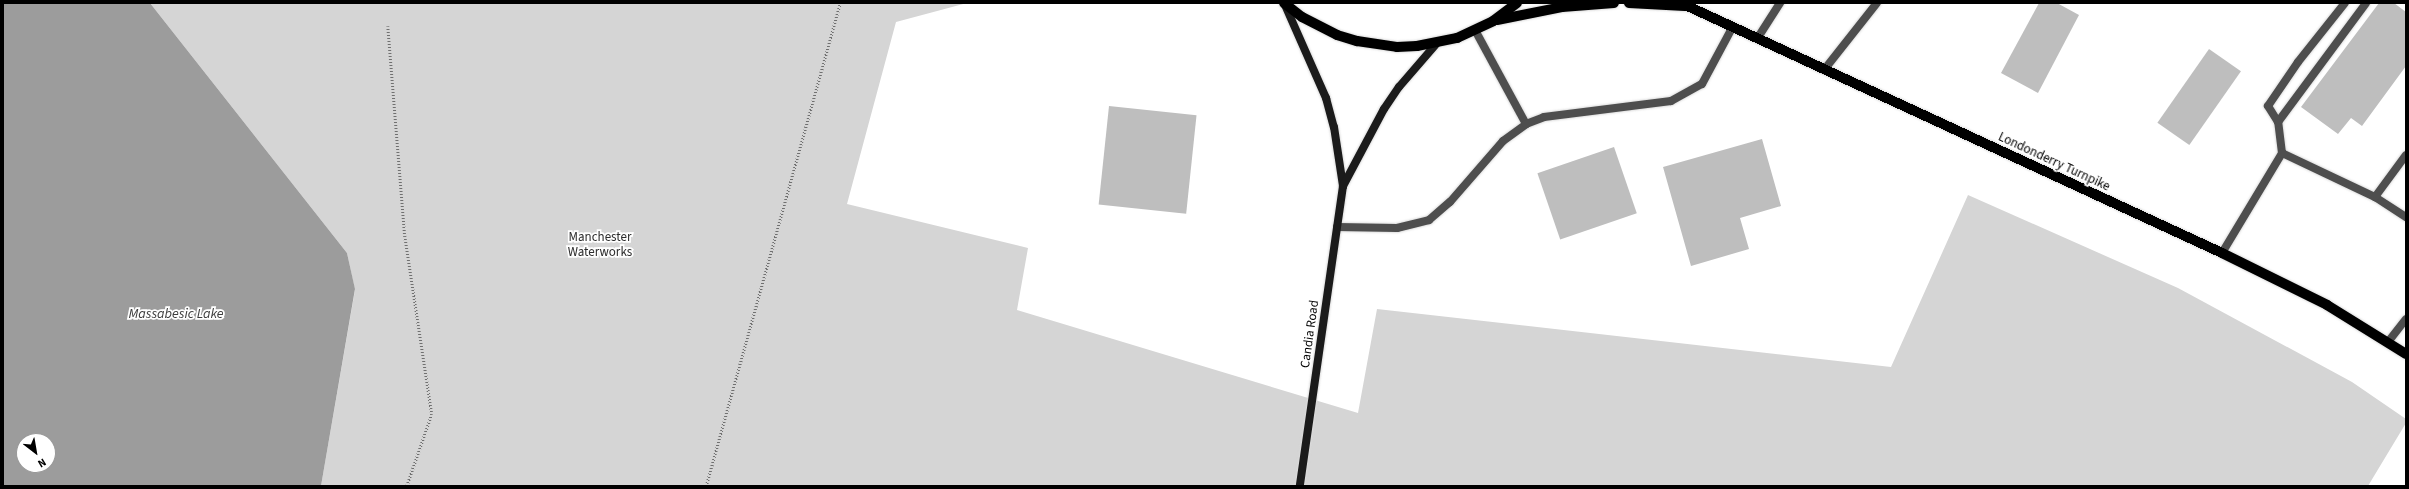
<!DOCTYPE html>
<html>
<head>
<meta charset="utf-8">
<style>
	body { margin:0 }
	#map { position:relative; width:2409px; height:489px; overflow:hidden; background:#fff; font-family:"Source Sans 3",sans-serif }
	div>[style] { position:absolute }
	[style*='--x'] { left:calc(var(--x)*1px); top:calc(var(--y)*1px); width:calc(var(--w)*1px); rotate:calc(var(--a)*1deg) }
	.green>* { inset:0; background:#d5d5d5 }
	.water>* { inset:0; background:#9c9c9c }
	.building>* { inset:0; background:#bebebe; transform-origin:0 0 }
	.path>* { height:2.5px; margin-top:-1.25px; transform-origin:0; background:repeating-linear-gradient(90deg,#707070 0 1px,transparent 0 3px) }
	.roads { filter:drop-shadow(0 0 1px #dbdbdb) drop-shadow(0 0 1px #dbdbdb) }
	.service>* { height:8px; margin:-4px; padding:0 4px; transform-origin:4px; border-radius:4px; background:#4e4e4e }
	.minor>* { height:8px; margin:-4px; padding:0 4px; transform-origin:4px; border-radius:4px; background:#4e4e4e }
	.secondary>* { height:8px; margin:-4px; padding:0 4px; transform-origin:4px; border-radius:4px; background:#1b1b1b }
	.primary>* { height:10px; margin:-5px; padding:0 5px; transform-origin:5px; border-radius:5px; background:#000 }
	span { translate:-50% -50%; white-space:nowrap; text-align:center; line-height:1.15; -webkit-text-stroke:3.5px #fff; paint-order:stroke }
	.street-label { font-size:13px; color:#000 }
	.park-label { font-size:13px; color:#2c2c2c }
	.water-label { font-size:14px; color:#3d3d3d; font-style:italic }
	.frame { position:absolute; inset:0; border:4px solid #000; pointer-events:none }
	.north { position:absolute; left:16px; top:433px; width:40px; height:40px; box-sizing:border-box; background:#fff; border:1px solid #999; border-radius:50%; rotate:149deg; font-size:11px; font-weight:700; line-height:16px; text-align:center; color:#000 }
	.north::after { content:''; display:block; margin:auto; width:14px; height:18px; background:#000; clip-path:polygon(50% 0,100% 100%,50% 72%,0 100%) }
</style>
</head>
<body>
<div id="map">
	<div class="green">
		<i style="clip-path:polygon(150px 3px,967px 3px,896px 22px,847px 204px,1028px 248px,1017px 310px,1358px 413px,1377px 309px,1891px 367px,1968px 195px,2178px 288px,2352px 382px,2406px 419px,2406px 423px,2368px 486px,321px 486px,355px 290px,347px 253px)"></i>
	</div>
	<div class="water">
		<i style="clip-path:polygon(evenodd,3px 3px,150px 3px,347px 253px,355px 289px,321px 486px,3px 486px,3px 3px,24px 441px,48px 441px,48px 465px,24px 465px,24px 441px)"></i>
	</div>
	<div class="building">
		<i style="clip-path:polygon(2039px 3px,2057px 3px,2079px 15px,2038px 93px,2001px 73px)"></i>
		<i style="clip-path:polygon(2379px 3px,2394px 3px,2406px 12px,2406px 66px,2362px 126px,2351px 118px,2338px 134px,2301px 107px)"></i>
		<i style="left:2209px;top:49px;width:39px;height:90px;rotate:35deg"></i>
		<i style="left:1109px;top:106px;width:88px;height:99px;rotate:6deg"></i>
		<i style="clip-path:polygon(1762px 139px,1781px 206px,1740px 218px,1749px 249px,1691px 266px,1663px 167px)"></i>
		<i style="left:1614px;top:147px;width:70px;height:81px;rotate:71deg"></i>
	</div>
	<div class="path">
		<i style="--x:388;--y:26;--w:211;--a:85.4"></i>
		<i style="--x:405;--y:236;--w:180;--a:81.4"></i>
		<i style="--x:432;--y:414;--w:76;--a:109.1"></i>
		<i style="--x:706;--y:486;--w:501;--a:-74.49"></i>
	</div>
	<div class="roads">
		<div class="service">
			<i style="--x:1475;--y:30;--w:107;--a:61.5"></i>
			<i style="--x:1757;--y:39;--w:43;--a:-57.4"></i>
			<i style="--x:1824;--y:70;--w:85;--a:-51.7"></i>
			<i style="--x:2278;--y:122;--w:148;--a:-53.5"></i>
			<i style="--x:2282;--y:153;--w:31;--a:-97"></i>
			<i style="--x:2278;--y:122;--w:19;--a:-122"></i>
			<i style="--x:2268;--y:106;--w:53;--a:-55.7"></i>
			<i style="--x:2298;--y:62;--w:75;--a:-51.5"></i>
			<i style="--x:2375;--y:197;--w:37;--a:33"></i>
			<i style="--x:1337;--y:227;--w:60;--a:1"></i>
			<i style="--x:1397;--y:228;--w:33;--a:-14"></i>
			<i style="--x:1429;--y:220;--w:28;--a:-41"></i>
			<i style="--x:1450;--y:202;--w:81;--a:-49"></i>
			<i style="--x:1503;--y:141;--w:29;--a:-36"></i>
			<i style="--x:1526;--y:124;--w:19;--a:-21"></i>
			<i style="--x:1544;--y:117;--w:128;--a:-7.2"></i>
			<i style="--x:1671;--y:101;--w:35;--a:-29"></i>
			<i style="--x:1702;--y:84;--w:64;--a:-61.8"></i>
			<i style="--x:2222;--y:253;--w:117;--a:-59"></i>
			<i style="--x:2282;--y:153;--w:103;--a:25.3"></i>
			<i style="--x:2375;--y:197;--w:52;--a:-53.6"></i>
		</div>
		<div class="minor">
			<i style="--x:2388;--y:342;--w:29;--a:-52"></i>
		</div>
		<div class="secondary">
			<i style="--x:1285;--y:5;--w:102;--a:66.2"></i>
			<i style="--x:1326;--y:98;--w:30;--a:75"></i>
			<i style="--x:1334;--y:127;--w:60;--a:81.3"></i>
			<i style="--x:1343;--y:186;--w:303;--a:98.2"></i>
			<i style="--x:1343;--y:186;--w:87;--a:-62"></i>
			<i style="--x:1384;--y:109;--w:27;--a:-56"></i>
			<i style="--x:1399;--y:87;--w:58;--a:-49.2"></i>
		</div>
		<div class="primary">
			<i style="--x:1284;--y:3;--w:23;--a:38"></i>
			<i style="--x:1302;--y:17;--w:39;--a:27"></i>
			<i style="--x:1337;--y:35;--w:21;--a:17"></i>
			<i style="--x:1357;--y:41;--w:40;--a:8.5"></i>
			<i style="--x:1397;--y:47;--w:20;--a:-3"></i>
			<i style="--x:1417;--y:46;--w:41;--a:-11.3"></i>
			<i style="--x:1457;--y:38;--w:40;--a:-25"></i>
			<i style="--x:1493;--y:21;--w:30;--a:-37"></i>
			<i style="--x:1629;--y:3;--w:56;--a:3.1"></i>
			<i style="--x:1681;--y:3;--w:596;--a:24.8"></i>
			<i style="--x:2222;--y:253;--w:117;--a:26.3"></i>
			<i style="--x:2327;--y:305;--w:93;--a:31.8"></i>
			<i style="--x:1497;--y:20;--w:66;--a:-11.3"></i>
			<i style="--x:1562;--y:7;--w:52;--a:-4.4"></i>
		</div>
	</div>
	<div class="street-label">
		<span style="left:2054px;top:162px;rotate:25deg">Londonderry Turnpike</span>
		<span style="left:1310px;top:334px;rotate:-82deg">Candia Road</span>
	</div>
	<div class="park-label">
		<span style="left:600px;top:245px">Manchester<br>Waterworks</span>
	</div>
	<div class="water-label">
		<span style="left:176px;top:314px">Massabesic Lake</span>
	</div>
	<div class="frame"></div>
	<div class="north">N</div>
</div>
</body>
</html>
